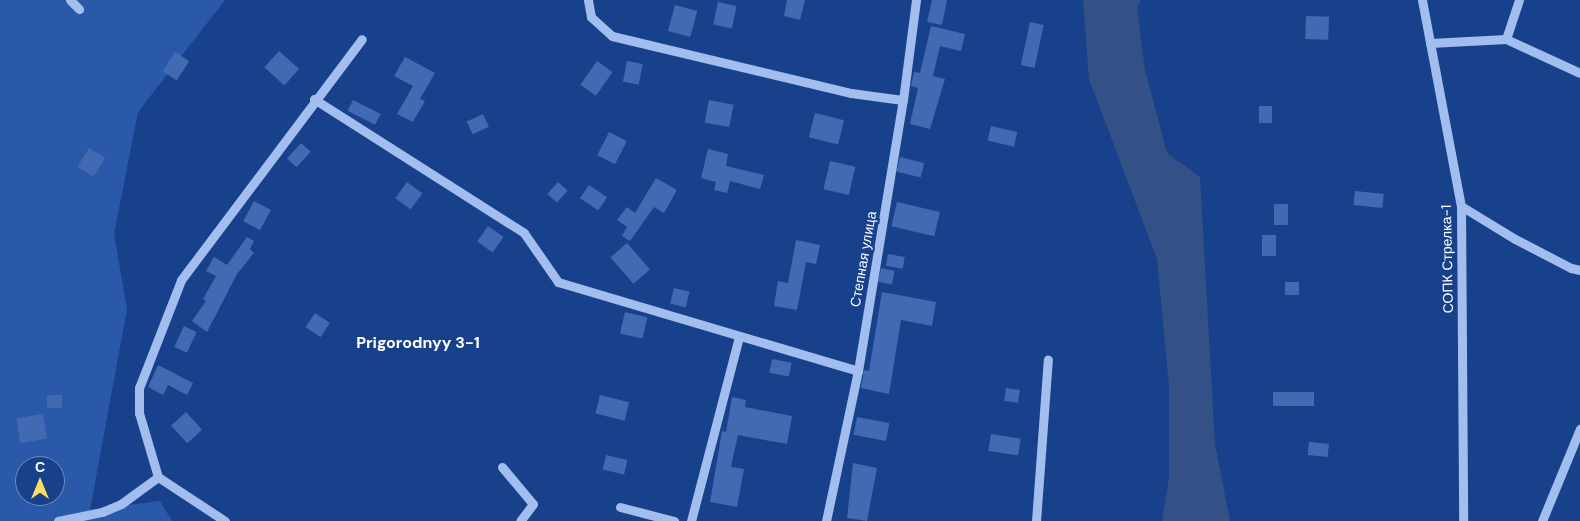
<!DOCTYPE html>
<html>
<head>
<meta charset="utf-8">
<style>
	body { margin:0 }
	#map { position:relative; width:1580px; height:521px; overflow:hidden; background:#18418b; font-family:"DM Sans",sans-serif }
	div>[style] { position:absolute }
	[style*='--x'] { left:calc(var(--x)*1px); top:calc(var(--y)*1px); width:calc(var(--w)*1px); rotate:calc(var(--a)*1deg) }
	.green>* { inset:0; background:#2b59a9 }
	.water>* { inset:0; background:#335087 }
	.building>* { inset:0; background:#416ab3; transform-origin:0 0 }
	.minor>* { height:9px; margin:-4.5px; padding:0 4.5px; transform-origin:4.5px; border-radius:4.5px; background:#a2beee }
	span { translate:-50% -50%; white-space:nowrap; text-align:center; line-height:1.15; -webkit-text-stroke:4.5px #18418b; paint-order:stroke }
	.street-label { font-size:14px; color:#fff }
	.quarter-label { font-size:16px; color:#fff; font-weight:700 }
	.north { position:absolute; left:15px; top:456px; width:50px; height:50px; box-sizing:border-box; background:#18418b; border:1px solid #748db9; border-radius:50%; rotate:0deg; font-size:14px; font-weight:700; line-height:20px; text-align:center; color:#fff }
	.north::after { content:''; display:block; margin:auto; width:18px; height:22px; background:#ffde5f; clip-path:polygon(50% 0,100% 100%,50% 72%,0 100%) }
</style>
</head>
<body>
<div id="map">
	<div class="green">
		<i style="clip-path:polygon(evenodd,0 0,225px 0,138px 112px,114px 234px,127px 309px,90px 510px,160px 501px,172px 521px,0 521px,0 0,25px 466px,55px 466px,55px 496px,25px 496px,25px 466px)"></i>
	</div>
	<div class="water">
		<i style="clip-path:polygon(1083px 0,1141px 0,1137px 8px,1145px 70px,1167px 153px,1200px 177px,1215px 444px,1230px 521px,1162px 521px,1169px 478px,1169px 386px,1157px 259px,1089px 79px)"></i>
	</div>
	<div class="building">
		<i style="clip-path:polygon(787px 0,805px 0,800px 20px,784px 16px)"></i>
		<i style="clip-path:polygon(932px 0,947px 0,942px 25px,927px 22px)"></i>
		<i style="left:718px;top:2px;width:19px;height:23px;rotate:12deg"></i>
		<i style="left:675px;top:5px;width:23px;height:27px;rotate:15deg"></i>
		<i style="left:1306px;top:16px;width:23px;height:23px;rotate:2deg"></i>
		<i style="left:1030px;top:22px;width:14px;height:44px;rotate:12deg"></i>
		<i style="clip-path:polygon(931px 26px,965px 34px,961px 51px,940px 46px,933px 76px,945px 79px,930px 129px,910px 124px,918px 88px,911px 86px,912px 81px,914px 72px,920px 73px)"></i>
		<i style="left:279px;top:51px;width:27px;height:22px;rotate:42deg"></i>
		<i style="left:175px;top:52px;width:17px;height:23px;rotate:33deg"></i>
		<i style="clip-path:polygon(405px 57px,435px 73px,420px 99px,425px 101px,413px 122px,397px 114px,413px 86px,394px 76px)"></i>
		<i style="left:597px;top:61px;width:19px;height:29px;rotate:35deg"></i>
		<i style="left:627px;top:61px;width:16px;height:21px;rotate:11deg"></i>
		<i style="left:353px;top:100px;width:31px;height:12px;rotate:27deg"></i>
		<i style="left:709px;top:100px;width:25px;height:23px;rotate:11deg"></i>
		<i style="left:1259px;top:106px;width:13px;height:17px"></i>
		<i style="left:815px;top:113px;width:30px;height:25px;rotate:14deg"></i>
		<i style="left:483px;top:114px;width:14px;height:18px;rotate:65deg"></i>
		<i style="left:991px;top:126px;width:27px;height:15px;rotate:13deg"></i>
		<i style="left:609px;top:132px;width:20px;height:26px;rotate:27deg"></i>
		<i style="left:301px;top:143px;width:13px;height:21px;rotate:42deg"></i>
		<i style="left:89px;top:148px;width:19px;height:22px;rotate:32deg"></i>
		<i style="clip-path:polygon(708px 149px,728px 154px,726px 166px,764px 175px,760px 189px,730px 181px,727px 193px,714px 190px,716px 182px,701px 178px)"></i>
		<i style="left:900px;top:157px;width:25px;height:15px;rotate:14deg"></i>
		<i style="left:830px;top:161px;width:26px;height:29px;rotate:13deg"></i>
		<i style="clip-path:polygon(656px 178px,677px 190px,664px 213px,654px 207px,630px 241px,622px 236px,627px 227px,617px 220px,627px 207px,635px 213px)"></i>
		<i style="left:407px;top:182px;width:19px;height:20px;rotate:36deg"></i>
		<i style="left:558px;top:182px;width:13px;height:16px;rotate:42deg"></i>
		<i style="left:589px;top:185px;width:22px;height:16px;rotate:34deg"></i>
		<i style="left:1355px;top:191px;width:29px;height:14px;rotate:6deg"></i>
		<i style="left:254px;top:201px;width:19px;height:23px;rotate:28deg"></i>
		<i style="left:897px;top:202px;width:44px;height:25px;rotate:13deg"></i>
		<i style="left:1274px;top:204px;width:14px;height:21px"></i>
		<i style="left:488px;top:226px;width:19px;height:19px;rotate:35deg"></i>
		<i style="left:1262px;top:235px;width:14px;height:21px"></i>
		<i style="clip-path:polygon(247px 237px,254px 241px,250px 249px,254px 253px,237px 274px,207px 332px,192px 321px,206px 301px,203px 299px,216px 276px,206px 271px,214px 257px,227px 265px)"></i>
		<i style="clip-path:polygon(796px 240px,820px 245px,816px 264px,806px 262px,797px 310px,774px 306px,778px 281px,788px 283px)"></i>
		<i style="left:627px;top:243px;width:35px;height:22px;rotate:49deg"></i>
		<i style="left:888px;top:254px;width:17px;height:12px;rotate:10deg"></i>
		<i style="left:881px;top:268px;width:14px;height:14px;rotate:12deg"></i>
		<i style="left:1285px;top:282px;width:14px;height:13px"></i>
		<i style="left:674px;top:288px;width:16px;height:16px;rotate:14deg"></i>
		<i style="clip-path:polygon(882px 292px,936px 302px,932px 326px,901px 320px,889px 394px,861px 388px,864px 370px,869px 371px)"></i>
		<i style="left:625px;top:312px;width:23px;height:22px;rotate:13deg"></i>
		<i style="left:315px;top:313px;width:18px;height:17px;rotate:34deg"></i>
		<i style="left:184px;top:326px;width:14px;height:23px;rotate:25deg"></i>
		<i style="left:772px;top:359px;width:20px;height:14px;rotate:11deg"></i>
		<i style="clip-path:polygon(158px 365px,193px 383px,187px 395px,168px 385px,163px 395px,148px 387px)"></i>
		<i style="left:1006px;top:388px;width:14px;height:13px;rotate:8deg"></i>
		<i style="left:1273px;top:392px;width:41px;height:14px"></i>
		<i style="left:47px;top:395px;width:15px;height:13px"></i>
		<i style="left:600px;top:395px;width:30px;height:19px;rotate:14deg"></i>
		<i style="clip-path:polygon(732px 397px,746px 400px,745px 407px,792px 416px,787px 444px,738px 435px,731px 467px,744px 469px,737px 507px,710px 502px,722px 431px,726px 432px)"></i>
		<i style="left:186px;top:412px;width:24px;height:20px;rotate:48deg"></i>
		<i style="left:43px;top:414px;width:25px;height:27px;rotate:81deg"></i>
		<i style="left:857px;top:417px;width:33px;height:18px;rotate:11deg"></i>
		<i style="left:991px;top:434px;width:30px;height:17px;rotate:9deg"></i>
		<i style="left:1309px;top:442px;width:20px;height:13px;rotate:6deg"></i>
		<i style="left:606px;top:455px;width:22px;height:15px;rotate:13deg"></i>
		<i style="clip-path:polygon(853px 463px,877px 468px,867px 521px,847px 518px)"></i>
	</div>
	<div class="minor">
		<i style="--x:70;--y:0;--w:13;--a:45"></i>
		<i style="--x:588;--y:0;--w:17;--a:80"></i>
		<i style="--x:591;--y:17;--w:28;--a:42"></i>
		<i style="--x:612;--y:36;--w:246;--a:13.4"></i>
		<i style="--x:851;--y:93;--w:52;--a:7.7"></i>
		<i style="--x:1422;--y:0;--w:210;--a:79.3"></i>
		<i style="--x:1461;--y:206;--w:315;--a:89.6"></i>
		<i style="--x:1506;--y:39;--w:81;--a:24.7"></i>
		<i style="--x:1430;--y:43;--w:76;--a:-3"></i>
		<i style="--x:1506;--y:39;--w:41;--a:-71.6"></i>
		<i style="--x:314;--y:99;--w:249;--a:32.5"></i>
		<i style="--x:524;--y:233;--w:60;--a:55.2"></i>
		<i style="--x:558;--y:282;--w:313;--a:16.5"></i>
		<i style="--x:1461;--y:206;--w:63;--a:31.4"></i>
		<i style="--x:1515;--y:239;--w:63;--a:27.4"></i>
		<i style="--x:1571;--y:268;--w:9;--a:13"></i>
		<i style="--x:502;--y:467;--w:48;--a:50"></i>
		<i style="--x:533;--y:504;--w:21;--a:127"></i>
		<i style="--x:620;--y:507;--w:56;--a:14.5"></i>
		<i style="--x:58;--y:521;--w:45;--a:-11.6"></i>
		<i style="--x:102;--y:512;--w:21;--a:-23"></i>
		<i style="--x:121;--y:504;--w:46;--a:-36.1"></i>
		<i style="--x:225;--y:521;--w:80;--a:-146.7"></i>
		<i style="--x:158;--y:477;--w:67;--a:-106.5"></i>
		<i style="--x:139;--y:413;--w:25;--a:-90"></i>
		<i style="--x:139;--y:388;--w:116;--a:-68.7"></i>
		<i style="--x:181;--y:280;--w:301;--a:-53.1"></i>
		<i style="--x:691;--y:521;--w:190;--a:-75.4"></i>
		<i style="--x:826;--y:521;--w:153;--a:-78"></i>
		<i style="--x:858;--y:371;--w:275;--a:-80.6"></i>
		<i style="--x:903;--y:100;--w:101;--a:-82.6"></i>
		<i style="--x:1036;--y:521;--w:162;--a:-85.8"></i>
		<i style="--x:1542;--y:521;--w:100;--a:-67.6"></i>
	</div>
	<div class="street-label">
		<span style="left:863px;top:259px;rotate:-80deg">Степная улица</span>
		<span style="left:1447px;top:259px;rotate:-91deg">СОПК Стрелка-1</span>
	</div>
	<div class="quarter-label">
		<span style="left:418px;top:343px">Prigorodnyy 3-1</span>
	</div>
	<div class="north">С</div>
</div>
</body>
</html>
